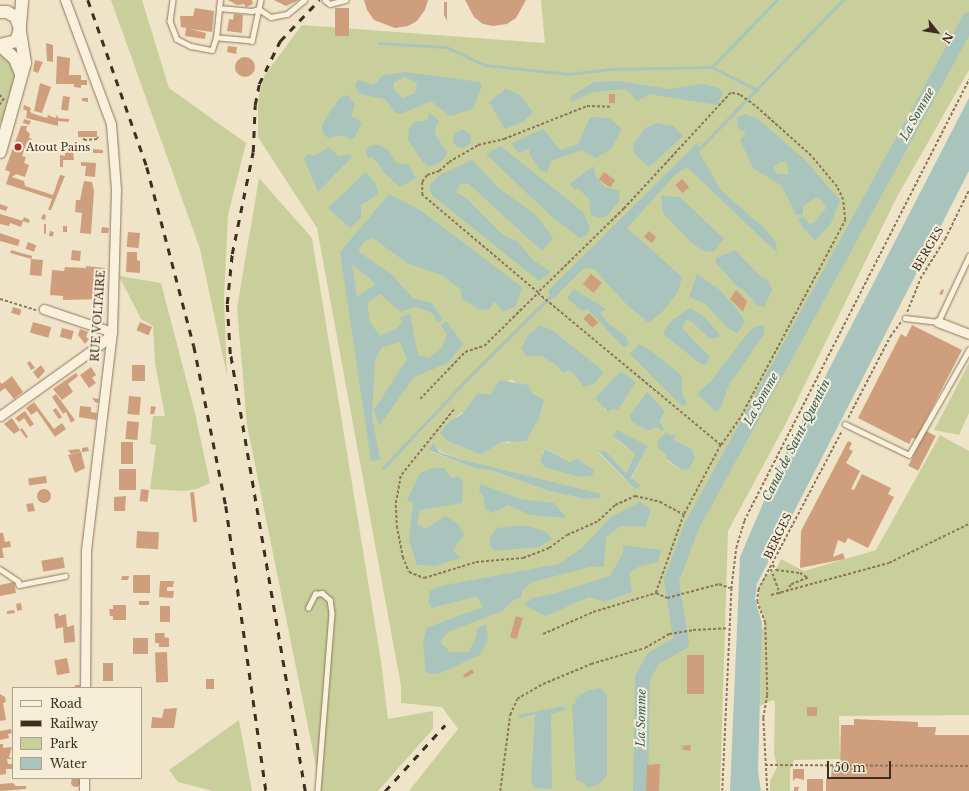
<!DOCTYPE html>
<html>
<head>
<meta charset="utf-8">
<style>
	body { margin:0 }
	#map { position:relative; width:969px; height:791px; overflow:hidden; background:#f0e4c8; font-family:"Libre Baskerville",serif }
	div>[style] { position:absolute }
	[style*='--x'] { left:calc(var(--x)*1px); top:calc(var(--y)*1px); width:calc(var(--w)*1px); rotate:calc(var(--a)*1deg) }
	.green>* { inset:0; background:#c9cf9b }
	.water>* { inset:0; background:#a9c4bc }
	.round { border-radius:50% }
	.stream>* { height:2.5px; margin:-1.25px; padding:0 1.25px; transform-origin:1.25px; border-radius:1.25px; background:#a9c4bc }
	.river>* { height:15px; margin:-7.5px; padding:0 7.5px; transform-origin:7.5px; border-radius:7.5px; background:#a9c4bc }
	.building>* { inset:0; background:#cf9f7d; transform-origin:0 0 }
	.path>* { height:1.5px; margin-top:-0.75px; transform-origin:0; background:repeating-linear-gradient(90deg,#8d765c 0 3px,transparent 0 5px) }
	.roads { filter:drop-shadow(0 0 1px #8d765c) drop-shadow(0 0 1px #8d765c) }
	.lane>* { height:4.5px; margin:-2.25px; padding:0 2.25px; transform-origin:2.25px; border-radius:2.25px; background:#faf1dc }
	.street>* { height:9px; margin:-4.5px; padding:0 4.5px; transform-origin:4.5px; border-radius:4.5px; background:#faf1dc }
	.secondary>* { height:12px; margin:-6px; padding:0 6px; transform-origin:6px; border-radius:6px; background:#faf1dc }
	.rail>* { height:2.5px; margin-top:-1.25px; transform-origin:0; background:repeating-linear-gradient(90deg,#3d2e20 0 7px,transparent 0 14px) }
	.dots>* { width:11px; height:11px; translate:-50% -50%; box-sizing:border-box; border:2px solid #f7eed8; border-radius:50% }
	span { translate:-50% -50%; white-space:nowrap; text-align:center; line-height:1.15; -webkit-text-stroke:4px #f7eed8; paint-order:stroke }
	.poi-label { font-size:11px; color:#3d2e20 }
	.left { translate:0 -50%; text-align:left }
	.street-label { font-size:11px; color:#3d2e20 }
	.water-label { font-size:12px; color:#2f5d5a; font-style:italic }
	.legend { position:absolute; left:12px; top:687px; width:130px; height:92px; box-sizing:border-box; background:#f7eed8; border:1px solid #ada18e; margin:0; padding:5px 7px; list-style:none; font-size:12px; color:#3d2e20 }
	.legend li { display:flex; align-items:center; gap:8px; height:20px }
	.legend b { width:20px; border:1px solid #ada18e }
	.north { position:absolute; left:917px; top:12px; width:40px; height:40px; -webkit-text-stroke:3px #f7eed8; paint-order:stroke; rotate:120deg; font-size:11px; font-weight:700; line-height:16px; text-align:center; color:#3d2e20 }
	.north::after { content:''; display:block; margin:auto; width:14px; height:18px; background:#3d2e20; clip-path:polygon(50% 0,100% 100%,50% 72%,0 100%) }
	.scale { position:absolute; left:827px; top:761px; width:64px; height:18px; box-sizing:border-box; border:2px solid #3d2e20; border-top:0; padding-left:5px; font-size:12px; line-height:14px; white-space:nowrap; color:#3d2e20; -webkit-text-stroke:3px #f7eed8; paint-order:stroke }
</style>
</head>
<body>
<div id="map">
	<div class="green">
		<i style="clip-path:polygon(111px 0,142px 0,169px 88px,246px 143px,228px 215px,224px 299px,227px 376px,200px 249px)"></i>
		<i style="clip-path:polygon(evenodd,541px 0,969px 0,969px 70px,897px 197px,784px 427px,728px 531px,720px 791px,409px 791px,458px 729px,442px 707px,401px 703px,401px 686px,317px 228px,258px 137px,258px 99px,264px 76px,302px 25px,545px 43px,541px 0,540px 325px,551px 329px,574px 348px,575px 375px,569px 371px,562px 373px,556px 365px,541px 356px,540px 325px,541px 0,621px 371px,636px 382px,605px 411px,604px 405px,621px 371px,541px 0,512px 380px,533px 394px,510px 443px,501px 442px,481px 455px,447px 441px,451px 420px,490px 395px,504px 382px,512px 380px,541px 0,647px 391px,665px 411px,660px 423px,662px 432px,657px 427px,648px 431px,630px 415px,647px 391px,541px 0,617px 440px,648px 446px,631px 479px,635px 489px,598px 452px,606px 451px,626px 473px,635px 454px,617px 440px,541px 0,674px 440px,692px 449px,682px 470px,666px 460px,674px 440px,541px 0,433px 443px,439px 451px,460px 459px,601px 495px,586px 499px,548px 491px,491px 470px,476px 469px,430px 451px,433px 443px,541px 0,546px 449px,570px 462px,577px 458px,594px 470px,542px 454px,546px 449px)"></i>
		<i style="clip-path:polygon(0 54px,18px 64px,4px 124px,0 122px)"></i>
		<i style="clip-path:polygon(259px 178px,312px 238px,381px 661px,388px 719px,433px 711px,433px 729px,378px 791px,321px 791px,247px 425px,237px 308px)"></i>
		<i style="clip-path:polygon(119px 276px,161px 283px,195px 413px,210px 483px,197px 489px,184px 491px,150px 489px,156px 445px,150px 444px,153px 416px,165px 416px,155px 363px,153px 326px,141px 319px)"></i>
		<i style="clip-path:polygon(969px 363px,969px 413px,959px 435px,934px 430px)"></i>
		<i style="clip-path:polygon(940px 435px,969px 451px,969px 715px,839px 716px,840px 759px,794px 760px,790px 769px,790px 791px,770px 791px,770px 781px,777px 767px,774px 753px,775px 702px,772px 700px,760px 706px,761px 632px,765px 623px,759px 607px,759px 585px,765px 576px,776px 569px,781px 559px,804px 571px,876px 550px)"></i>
		<i style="clip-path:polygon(239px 720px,252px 791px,213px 791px,178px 782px,169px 770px)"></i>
	</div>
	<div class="water">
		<i style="clip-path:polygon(evenodd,406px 72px,480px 82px,482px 86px,473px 109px,450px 116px,431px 101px,400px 114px,394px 112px,385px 99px,359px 94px,355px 85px,358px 80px,374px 85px,383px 75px,406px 72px,405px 77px,417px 83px,415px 93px,402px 98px,393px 88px,394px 82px,405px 77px)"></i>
		<i style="clip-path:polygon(619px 81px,669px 89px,702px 84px,718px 88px,723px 93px,717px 105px,649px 94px,638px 101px,626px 89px,592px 92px,572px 102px,570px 97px,594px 82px)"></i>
		<i style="clip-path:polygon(506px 89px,519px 94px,533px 112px,523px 122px,505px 129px,489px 102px)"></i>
		<i style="clip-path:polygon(347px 95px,355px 104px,351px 116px,362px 122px,355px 137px,350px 140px,344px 135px,328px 138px,323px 134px,322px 127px,325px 119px,340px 98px)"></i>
		<i style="clip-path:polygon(969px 98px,969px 171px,757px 584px,755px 599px,762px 623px,758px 771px,761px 791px,730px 791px,740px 557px,779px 466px)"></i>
		<i style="clip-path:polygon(429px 112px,439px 121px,435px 129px,436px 136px,447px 152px,445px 158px,436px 165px,428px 166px,422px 161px,408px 140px,409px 128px,414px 122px,428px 120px)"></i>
		<i style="clip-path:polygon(evenodd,745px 114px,758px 119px,805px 160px,840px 200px,831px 223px,815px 241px,803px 228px,798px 218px,804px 217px,809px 224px,814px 223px,826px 208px,822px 201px,816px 197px,803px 206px,803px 215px,796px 215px,782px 186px,753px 168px,740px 140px,746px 133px,738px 128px,737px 118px,745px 114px,779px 162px,786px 162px,789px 174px,777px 174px,773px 168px,779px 162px)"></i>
		<i style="clip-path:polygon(590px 117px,609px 118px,622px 129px,611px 149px,596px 158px,582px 150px,551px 161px,547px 173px,539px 169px,529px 154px,529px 148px,521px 153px,515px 150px,512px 143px,543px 129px,560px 150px,578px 144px)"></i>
		<i style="clip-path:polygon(657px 123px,673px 126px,683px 136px,649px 167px,635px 154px,633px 145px,645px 128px)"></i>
		<i class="round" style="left:453px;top:130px;width:18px;height:18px"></i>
		<i style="clip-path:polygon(698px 142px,700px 154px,721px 190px,764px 228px,776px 242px,777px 253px,687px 167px,675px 175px,627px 228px,682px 277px,678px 291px,664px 310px,649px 323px,628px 306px,594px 269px,584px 268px,553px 299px,548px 291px)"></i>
		<i style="clip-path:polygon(373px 145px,379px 145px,388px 150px,396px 163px,408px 164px,416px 178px,400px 187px,384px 173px,378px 163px,372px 157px,368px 158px,366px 153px,367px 148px)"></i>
		<i style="clip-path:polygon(501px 146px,583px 212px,590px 228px,587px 235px,580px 238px,554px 219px,486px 154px)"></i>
		<i style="clip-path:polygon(329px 147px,339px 156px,350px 154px,352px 157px,318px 192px,304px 159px,308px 154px,314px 156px)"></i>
		<i style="clip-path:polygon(472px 160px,500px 189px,537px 216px,553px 238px,542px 251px,469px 184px,460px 184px,456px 192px,466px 198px,503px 235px,517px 241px,533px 260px,551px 272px,539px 281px,432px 195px,429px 186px,438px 176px)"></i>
		<i style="clip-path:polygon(593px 166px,596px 177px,605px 187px,619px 191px,620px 200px,607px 216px,599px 218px,591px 215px,589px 199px,578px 188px,574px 190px,570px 184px)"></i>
		<i style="clip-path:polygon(366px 172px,376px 184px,378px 194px,361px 205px,361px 218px,350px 228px,328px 208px)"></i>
		<i style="clip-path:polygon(evenodd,389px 194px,420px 210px,522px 287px,516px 306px,503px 312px,494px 301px,490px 309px,480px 310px,461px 298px,461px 290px,444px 276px,407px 263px,373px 238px,365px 241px,358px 251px,391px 274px,414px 299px,432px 303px,442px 319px,438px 323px,432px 313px,416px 307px,401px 312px,380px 294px,367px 303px,370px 322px,380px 336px,396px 329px,402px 322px,400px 317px,410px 314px,418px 355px,429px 358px,442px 348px,447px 334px,441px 325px,446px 321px,463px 344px,448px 363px,414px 377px,379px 426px,374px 410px,407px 359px,400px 342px,382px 347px,375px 360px,372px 416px,380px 460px,371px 461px,340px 252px,389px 194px,352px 264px,376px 284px,358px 296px,357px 296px,352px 264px)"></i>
		<i style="clip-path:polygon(661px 196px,680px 197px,724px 239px,713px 252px,704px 251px,693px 244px,663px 213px)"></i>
		<i style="clip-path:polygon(735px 250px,760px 276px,768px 280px,772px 290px,764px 307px,757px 305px,743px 289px,738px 287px,715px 262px,716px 258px)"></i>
		<i style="clip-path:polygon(697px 274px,720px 290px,737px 309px,745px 322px,737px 333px,728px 328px,705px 304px,689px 297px)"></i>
		<i style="clip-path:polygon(574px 289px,606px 309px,600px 313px,609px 324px,626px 336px,629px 344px,624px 348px,588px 309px,582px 311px,567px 298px)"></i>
		<i style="clip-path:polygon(690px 308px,703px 316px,716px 330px,720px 337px,710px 339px,691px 321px,687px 320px,683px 325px,683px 329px,710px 357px,706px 365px,701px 364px,664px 335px,664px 331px,671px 321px)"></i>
		<i style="clip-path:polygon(540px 325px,551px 329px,598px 367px,603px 373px,594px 384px,584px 387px,575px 375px,569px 371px,562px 373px,556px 365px,541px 356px,527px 356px,521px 349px,528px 335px)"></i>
		<i style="clip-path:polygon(760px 325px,764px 326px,764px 334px,729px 385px,720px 409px,716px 412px,697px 394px,711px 381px,751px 329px)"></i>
		<i style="clip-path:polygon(639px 344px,654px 353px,682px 376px,682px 393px,687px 404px,682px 406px,630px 354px)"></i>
		<i style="clip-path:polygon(621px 371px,636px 382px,618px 410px,612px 409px,608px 412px,595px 398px)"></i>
		<i style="clip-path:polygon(500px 380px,528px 385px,533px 394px,544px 400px,539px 418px,526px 441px,501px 442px,481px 455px,447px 441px,440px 433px,451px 420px,462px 414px,478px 393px,490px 395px)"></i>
		<i style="clip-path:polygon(647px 391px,665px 411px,660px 422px,664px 429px,662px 432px,657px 427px,648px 431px,631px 421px,630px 415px)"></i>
		<i style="clip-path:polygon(617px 430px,648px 446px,631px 478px,641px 486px,635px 489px,598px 451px,606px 451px,626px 473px,635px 454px,613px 436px)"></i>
		<i style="clip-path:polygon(667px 432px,669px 435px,675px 435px,674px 440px,692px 449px,695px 458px,689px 469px,682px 470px,666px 459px,666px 454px,658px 448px,658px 440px)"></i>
		<i style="clip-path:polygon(433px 442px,439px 452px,460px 459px,601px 494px,599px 498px,586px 499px,548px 491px,491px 470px,476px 469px,429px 450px)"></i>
		<i style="clip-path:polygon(545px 449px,570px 462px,577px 458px,594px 470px,592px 476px,580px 477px,545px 467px,540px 461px)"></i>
		<i style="clip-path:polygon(432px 468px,444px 468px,451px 478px,458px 476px,463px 481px,462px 503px,420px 510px,417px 524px,426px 529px,445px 516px,458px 524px,464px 535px,453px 550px,461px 558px,435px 566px,417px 565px,409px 540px,413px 503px,407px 500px,420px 473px)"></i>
		<i style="clip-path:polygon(481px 484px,520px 499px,554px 503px,566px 518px,530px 515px,508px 505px,492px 513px,485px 508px,483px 495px,479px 491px)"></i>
		<i style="clip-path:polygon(640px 502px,651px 509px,645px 527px,621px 526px,606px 537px,604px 567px,590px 567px,532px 582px,522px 591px,521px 598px,514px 600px,502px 611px,448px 632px,440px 642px,450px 652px,469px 652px,477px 635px,476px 629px,486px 624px,488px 640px,480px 655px,438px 674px,426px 673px,423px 644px,426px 628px,483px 607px,477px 596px,432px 608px,428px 602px,430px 591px,440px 586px,559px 564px,582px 548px,611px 517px)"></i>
		<i style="clip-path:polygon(513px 526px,528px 526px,546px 532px,552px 539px,539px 547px,494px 551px,490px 545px,490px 537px,497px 528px)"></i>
		<i style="clip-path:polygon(622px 545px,661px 550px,658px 562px,640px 566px,629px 573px,632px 592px,604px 602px,589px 597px,546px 616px,524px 605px,532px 598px,553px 594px,610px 576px,624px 551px)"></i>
		<i style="clip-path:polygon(601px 688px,607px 695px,607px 775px,598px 785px,588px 788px,584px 783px,576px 780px,572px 705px,575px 704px,576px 698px,586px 691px)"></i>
		<i style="clip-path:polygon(563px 706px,566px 710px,551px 714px,552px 789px,535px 788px,531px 783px,535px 714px,520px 718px,518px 715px)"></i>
	</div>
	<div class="stream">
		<i style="--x:379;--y:43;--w:67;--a:3.4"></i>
		<i style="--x:446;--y:47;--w:43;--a:24.8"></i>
		<i style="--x:485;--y:65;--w:84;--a:6.1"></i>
		<i style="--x:569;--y:74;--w:39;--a:-7"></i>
		<i style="--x:608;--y:69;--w:104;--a:-1.1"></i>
		<i style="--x:712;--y:67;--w:51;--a:27.1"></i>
		<i style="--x:712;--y:67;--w:93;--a:-45.9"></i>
		<i style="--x:697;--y:151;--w:210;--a:-46"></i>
		<i style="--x:383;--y:468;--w:124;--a:-46.6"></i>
		<i style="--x:468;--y:378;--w:120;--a:-44.7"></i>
	</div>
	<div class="river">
		<i style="--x:640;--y:791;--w:114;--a:-89"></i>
		<i style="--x:642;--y:677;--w:22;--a:-60"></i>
		<i style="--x:653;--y:658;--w:32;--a:-30"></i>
		<i style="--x:681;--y:642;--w:63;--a:-99.2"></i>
		<i style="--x:671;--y:580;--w:58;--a:-69.7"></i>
		<i style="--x:691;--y:526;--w:578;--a:-61.26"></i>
	</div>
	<div class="building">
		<i style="clip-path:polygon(228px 0,252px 0,253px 4px,246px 7px,244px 4px,237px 5px)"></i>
		<i style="clip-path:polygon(274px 0,299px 0,286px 6px)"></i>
		<i style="clip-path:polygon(364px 0,428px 0,425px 10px,417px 21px,408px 26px,395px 28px,374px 20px,367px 10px)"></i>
		<i style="clip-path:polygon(465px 0,526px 0,516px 18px,507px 24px,493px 26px,483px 24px,474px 17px)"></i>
		<i style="clip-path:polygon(444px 2px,447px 2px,447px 21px,444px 15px)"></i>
		<i style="clip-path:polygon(195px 8px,214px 11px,212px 32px,190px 29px,206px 33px,205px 39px,185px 36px,186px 28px,181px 27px,180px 16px,193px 16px)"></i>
		<i style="left:335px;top:8px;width:14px;height:28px"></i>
		<i style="clip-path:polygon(234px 14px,243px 15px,242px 33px,227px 31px,229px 19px,233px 20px)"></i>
		<i style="clip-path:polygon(46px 43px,53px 45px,53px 62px,47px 61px)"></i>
		<i style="clip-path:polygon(228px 46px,237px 47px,236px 54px,227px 52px)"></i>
		<i style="clip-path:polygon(57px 56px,70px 58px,69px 75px,81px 75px,81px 80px,87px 80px,87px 85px,81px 85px,81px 88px,74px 87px,74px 84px,56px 84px)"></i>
		<i class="round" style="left:235px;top:57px;width:20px;height:20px"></i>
		<i style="clip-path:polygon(35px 60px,43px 62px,38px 73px,33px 71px)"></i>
		<i style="clip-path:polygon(40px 83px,51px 87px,42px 113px,34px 111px)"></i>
		<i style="left:609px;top:94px;width:6px;height:9px"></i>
		<i style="left:63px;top:96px;width:7px;height:14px;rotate:8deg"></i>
		<i style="clip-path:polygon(82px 98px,88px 98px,88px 102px,82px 101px)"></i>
		<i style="clip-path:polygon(24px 105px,31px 108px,30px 112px,34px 114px,47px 118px,48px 115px,55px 118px,58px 115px,58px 118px,69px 119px,69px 122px,58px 121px,58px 126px,26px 118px,27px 111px,23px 109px)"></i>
		<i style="clip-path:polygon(24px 119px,31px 121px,29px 125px,23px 123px)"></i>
		<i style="clip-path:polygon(21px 126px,27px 126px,26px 130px,30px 134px,29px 138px,32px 139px,30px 143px,27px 142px,22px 156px,26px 157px,24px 163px,29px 165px,25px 177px,16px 174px,12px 177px,24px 181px,25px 186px,53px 195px,60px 175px,65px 176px,51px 210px,48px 210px,52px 199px,6px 184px,10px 172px,5px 170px)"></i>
		<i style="left:78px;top:131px;width:19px;height:6px"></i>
		<i style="clip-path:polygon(59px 148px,73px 149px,74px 160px,63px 160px,63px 167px,60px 167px,60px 155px,65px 156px,65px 152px,59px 152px)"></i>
		<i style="clip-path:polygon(93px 149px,103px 150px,103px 153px,93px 153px)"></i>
		<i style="clip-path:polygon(81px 162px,96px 163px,95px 177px,85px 176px,86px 166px,81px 166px)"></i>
		<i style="left:604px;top:172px;width:14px;height:9px;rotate:36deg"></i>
		<i style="left:682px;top:179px;width:11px;height:9px;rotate:49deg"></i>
		<i style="clip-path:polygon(84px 181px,92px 182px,94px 191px,91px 234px,80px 233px,82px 213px,75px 212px,76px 200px,80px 200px)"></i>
		<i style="clip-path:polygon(0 204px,8px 207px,6px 211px,0 209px)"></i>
		<i style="clip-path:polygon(0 214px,23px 221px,21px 227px,10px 223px,9px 226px,0 224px)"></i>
		<i style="clip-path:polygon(43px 214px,46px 215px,45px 220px,41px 219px)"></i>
		<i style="clip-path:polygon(24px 217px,30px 220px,29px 223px,22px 221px)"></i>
		<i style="left:44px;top:224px;width:2px;height:10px"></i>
		<i style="left:63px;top:226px;width:4px;height:6px"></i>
		<i style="clip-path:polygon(102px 227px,109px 228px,108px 233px,101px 233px)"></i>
		<i style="left:50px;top:231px;width:4px;height:5px;rotate:14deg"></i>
		<i style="clip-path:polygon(649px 231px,656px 237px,652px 243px,644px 237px)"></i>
		<i style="left:128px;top:232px;width:12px;height:15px;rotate:5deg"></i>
		<i style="clip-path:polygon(0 233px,20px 240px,18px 246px,0 241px)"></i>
		<i style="left:28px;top:242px;width:9px;height:7px;rotate:21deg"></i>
		<i style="left:11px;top:250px;width:22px;height:3px;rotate:16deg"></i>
		<i style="left:72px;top:250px;width:9px;height:10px;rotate:6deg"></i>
		<i style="clip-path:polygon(127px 252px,137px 252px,137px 260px,140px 261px,140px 273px,126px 272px)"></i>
		<i style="left:31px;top:259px;width:12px;height:16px;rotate:5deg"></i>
		<i style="clip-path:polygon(86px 266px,105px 268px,102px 299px,63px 300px,63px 296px,50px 295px,52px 270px,64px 271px,65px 267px,86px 268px)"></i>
		<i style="left:591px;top:274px;width:14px;height:13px;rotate:39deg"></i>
		<i style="clip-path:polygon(942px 289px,944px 290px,942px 295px,939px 294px)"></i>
		<i style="clip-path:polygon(736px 290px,747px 301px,743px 312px,730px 299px)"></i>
		<i style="left:13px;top:307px;width:9px;height:6px;rotate:18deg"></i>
		<i style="left:589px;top:313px;width:13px;height:8px;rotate:45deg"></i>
		<i style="left:33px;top:322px;width:19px;height:11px;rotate:16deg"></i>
		<i style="left:140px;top:322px;width:13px;height:9px;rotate:23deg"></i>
		<i style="clip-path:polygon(912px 325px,962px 350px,916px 439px,912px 438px,909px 444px,858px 418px,901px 334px,906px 337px)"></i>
		<i style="left:62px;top:328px;width:12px;height:9px;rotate:14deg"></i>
		<i style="clip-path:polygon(80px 329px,88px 332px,86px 337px,89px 339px,85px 344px,78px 335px)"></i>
		<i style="clip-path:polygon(30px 361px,35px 368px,31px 370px,27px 363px)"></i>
		<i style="clip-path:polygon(41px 365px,45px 371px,38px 379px,33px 372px)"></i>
		<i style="left:132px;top:365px;width:13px;height:16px"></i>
		<i style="clip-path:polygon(91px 367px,96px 375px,92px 378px,96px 383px,89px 388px,80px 375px)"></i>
		<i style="clip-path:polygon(76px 373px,78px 376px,68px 384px,73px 392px,62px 400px,53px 389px)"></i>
		<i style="clip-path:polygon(12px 376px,23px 392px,14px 399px,5px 388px,0 392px,0 382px,2px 384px)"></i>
		<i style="clip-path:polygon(56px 394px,75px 420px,71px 423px,66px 412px,63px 414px,52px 397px)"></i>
		<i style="left:129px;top:396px;width:12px;height:18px;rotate:5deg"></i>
		<i style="clip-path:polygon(92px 398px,99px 399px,98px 403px,95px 402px)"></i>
		<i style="clip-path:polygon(34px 402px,54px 429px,62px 423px,66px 429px,55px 437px,37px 411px,31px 415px,26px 408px)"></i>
		<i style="clip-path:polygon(80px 406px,91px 407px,91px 412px,97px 413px,96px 420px,79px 417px)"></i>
		<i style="clip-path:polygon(151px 406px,156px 407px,154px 414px,150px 414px)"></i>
		<i style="left:56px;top:408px;width:11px;height:4px;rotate:56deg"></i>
		<i style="clip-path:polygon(25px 411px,34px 424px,30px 427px,24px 418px,19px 422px,15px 418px)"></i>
		<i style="clip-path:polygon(12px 418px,20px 430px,14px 434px,4px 424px)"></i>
		<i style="left:127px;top:421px;width:12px;height:18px;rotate:5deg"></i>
		<i style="clip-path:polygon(22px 428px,28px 437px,26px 438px,20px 430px)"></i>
		<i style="left:926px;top:431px;width:11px;height:39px;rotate:27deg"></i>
		<i style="clip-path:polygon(848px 441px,852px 443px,849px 449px,853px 451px,846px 463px,860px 471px,851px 489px,854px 490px,862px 474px,891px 488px,888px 494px,894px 497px,868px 548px,848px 538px,845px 543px,838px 540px,833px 557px,843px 553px,845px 559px,800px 568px,801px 531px)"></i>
		<i style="left:121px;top:442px;width:12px;height:22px"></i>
		<i style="clip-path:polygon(88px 447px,89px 451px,82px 452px,82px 448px)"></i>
		<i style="clip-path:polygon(79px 449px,81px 452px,71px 454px,68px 450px)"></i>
		<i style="clip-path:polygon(81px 452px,85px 468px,75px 473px,68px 455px)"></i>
		<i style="left:119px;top:469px;width:17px;height:21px"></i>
		<i style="left:46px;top:476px;width:7px;height:18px;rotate:82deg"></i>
		<i style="left:141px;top:489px;width:8px;height:12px;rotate:7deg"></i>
		<i class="round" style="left:37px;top:489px;width:14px;height:14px"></i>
		<i style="left:194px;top:492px;width:30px;height:4px;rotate:84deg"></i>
		<i style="clip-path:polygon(126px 496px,125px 511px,114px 511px,114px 497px)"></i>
		<i style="clip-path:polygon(33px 503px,35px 511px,28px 512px,26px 504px)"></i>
		<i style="left:137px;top:531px;width:22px;height:17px;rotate:3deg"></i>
		<i style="clip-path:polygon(0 533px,3px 533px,5px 542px,10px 541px,11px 547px,2px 548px,4px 558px,0 558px)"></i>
		<i style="left:63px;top:557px;width:11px;height:22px;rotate:80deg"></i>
		<i style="left:133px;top:575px;width:17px;height:18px"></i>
		<i style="clip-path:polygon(122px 576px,129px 576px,128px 580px,121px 580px)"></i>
		<i style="clip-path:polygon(160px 581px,174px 581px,173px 587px,167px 587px,167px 591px,174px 591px,173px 598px,159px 597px)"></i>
		<i style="clip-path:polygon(14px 582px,16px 593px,0 596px,0 585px)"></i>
		<i style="left:139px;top:601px;width:10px;height:4px"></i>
		<i style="left:21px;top:603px;width:7px;height:5px;rotate:82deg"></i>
		<i style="clip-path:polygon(113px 605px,126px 605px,126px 620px,113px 620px,113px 616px,110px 616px,109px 609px,113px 609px)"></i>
		<i style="left:160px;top:606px;width:10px;height:16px"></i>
		<i style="clip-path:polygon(14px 610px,15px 613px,7px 614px,7px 611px)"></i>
		<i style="clip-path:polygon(58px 613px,59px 616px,66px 614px,67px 627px,74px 625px,75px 642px,64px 643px,63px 627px,56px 629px,54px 614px)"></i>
		<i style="left:516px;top:616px;width:7px;height:22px;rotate:16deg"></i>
		<i style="clip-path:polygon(155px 633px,165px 633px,164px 637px,169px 638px,169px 647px,159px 647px,159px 643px,155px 643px)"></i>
		<i style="left:148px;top:638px;width:16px;height:15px;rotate:90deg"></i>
		<i style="left:167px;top:652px;width:30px;height:12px;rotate:88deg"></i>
		<i style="left:687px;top:655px;width:17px;height:39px"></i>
		<i style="left:67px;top:658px;width:15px;height:13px;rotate:79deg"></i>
		<i style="left:103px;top:663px;width:10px;height:18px"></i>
		<i style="clip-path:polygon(472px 669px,474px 673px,465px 678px,463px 675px)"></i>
		<i style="left:206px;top:679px;width:8px;height:10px"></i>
		<i style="left:75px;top:685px;width:5px;height:3px"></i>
		<i style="clip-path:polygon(0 694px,5px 697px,6px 702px,3px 703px,6px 720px,0 721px)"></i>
		<i style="left:807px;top:707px;width:10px;height:9px"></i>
		<i style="clip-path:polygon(177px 708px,174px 728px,151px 728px,152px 717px,162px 718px,164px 709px)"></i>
		<i style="clip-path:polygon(854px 719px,918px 722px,918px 727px,936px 727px,935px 735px,969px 735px,969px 791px,826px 791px,826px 779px,831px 779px,832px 766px,840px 766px,841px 725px,854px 725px)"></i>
		<i style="clip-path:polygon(11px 729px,12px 733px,8px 734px,9px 738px,0 740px,0 731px)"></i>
		<i style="clip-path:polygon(0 744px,3px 744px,3px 748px,12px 747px,9px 757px,13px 759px,7px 759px,8px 764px,13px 764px,13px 769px,6px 769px,6px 774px,0 775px)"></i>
		<i style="clip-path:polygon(691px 745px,690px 751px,681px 749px,684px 747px,680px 746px)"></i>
		<i style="clip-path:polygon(656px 764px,660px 764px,659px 791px,646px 791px,647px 765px)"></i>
		<i style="clip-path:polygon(793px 769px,804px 769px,804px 780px,796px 778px,793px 781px)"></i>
		<i class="round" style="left:70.5px;top:777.5px;width:9px;height:9px"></i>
		<i style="left:807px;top:779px;width:16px;height:12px"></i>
		<i style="clip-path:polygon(13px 783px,16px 786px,26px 786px,26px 789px,0 791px,0 784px)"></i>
		<i style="clip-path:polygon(794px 787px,799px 787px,798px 791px,794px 791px)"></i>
	</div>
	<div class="path">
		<i style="--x:0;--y:95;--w:6;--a:45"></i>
		<i style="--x:4;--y:99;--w:7;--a:124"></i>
		<i style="--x:84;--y:138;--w:2;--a:90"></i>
		<i style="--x:84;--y:140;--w:14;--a:-4"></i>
		<i style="--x:98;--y:139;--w:2;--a:-117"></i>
		<i style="--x:0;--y:299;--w:38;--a:17"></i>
		<i style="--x:907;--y:312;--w:35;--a:-68"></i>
		<i style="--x:920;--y:279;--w:47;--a:-58"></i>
		<i style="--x:945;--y:239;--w:55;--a:-63.9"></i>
		<i style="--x:420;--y:399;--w:65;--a:-46.2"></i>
		<i style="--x:465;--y:352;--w:20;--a:-18"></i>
		<i style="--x:484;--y:346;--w:76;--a:-44.5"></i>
		<i style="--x:538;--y:293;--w:238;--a:39.7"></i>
		<i style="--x:721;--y:445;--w:35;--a:-55"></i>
		<i style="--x:741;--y:416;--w:222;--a:-62"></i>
		<i style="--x:845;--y:220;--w:20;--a:-96"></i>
		<i style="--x:843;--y:200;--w:14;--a:-115"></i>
		<i style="--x:837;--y:187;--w:40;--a:-130"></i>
		<i style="--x:811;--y:156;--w:75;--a:-138.2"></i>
		<i style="--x:755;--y:106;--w:19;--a:-144"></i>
		<i style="--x:740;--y:95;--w:9;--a:-167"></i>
		<i style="--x:731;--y:93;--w:158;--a:132.7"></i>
		<i style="--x:624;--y:209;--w:120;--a:135.7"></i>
		<i style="--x:538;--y:293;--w:152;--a:-139.8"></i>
		<i style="--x:422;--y:195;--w:13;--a:-90"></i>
		<i style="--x:422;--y:182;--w:9;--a:-54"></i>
		<i style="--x:427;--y:175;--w:13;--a:-18"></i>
		<i style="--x:439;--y:171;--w:13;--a:-42"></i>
		<i style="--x:449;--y:162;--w:34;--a:-30"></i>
		<i style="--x:478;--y:145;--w:27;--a:-13"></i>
		<i style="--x:504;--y:139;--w:89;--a:-21.7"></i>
		<i style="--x:587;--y:106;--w:25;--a:2"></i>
		<i style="--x:454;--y:410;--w:85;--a:128.8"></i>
		<i style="--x:401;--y:476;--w:29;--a:100"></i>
		<i style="--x:396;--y:505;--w:21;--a:87"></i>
		<i style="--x:397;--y:526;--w:32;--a:79"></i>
		<i style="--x:403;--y:557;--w:16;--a:68"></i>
		<i style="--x:409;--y:572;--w:16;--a:22"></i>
		<i style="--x:424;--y:578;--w:54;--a:-17.1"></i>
		<i style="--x:476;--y:562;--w:47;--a:-4.9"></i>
		<i style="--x:523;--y:558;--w:28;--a:-21"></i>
		<i style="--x:549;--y:548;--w:22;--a:-36"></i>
		<i style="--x:567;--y:535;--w:34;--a:-24"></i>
		<i style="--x:598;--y:521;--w:23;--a:-43"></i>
		<i style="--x:615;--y:505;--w:22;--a:-24"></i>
		<i style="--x:635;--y:496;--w:26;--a:13"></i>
		<i style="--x:660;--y:502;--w:27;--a:28"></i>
		<i style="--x:848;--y:418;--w:91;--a:-62.6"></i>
		<i style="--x:890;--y:337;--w:19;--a:-54"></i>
		<i style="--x:721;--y:445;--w:79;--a:117.9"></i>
		<i style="--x:684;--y:515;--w:83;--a:109.7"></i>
		<i style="--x:656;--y:593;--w:12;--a:24"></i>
		<i style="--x:667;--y:598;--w:54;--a:-15.1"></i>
		<i style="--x:719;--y:584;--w:12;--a:20"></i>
		<i style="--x:773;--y:565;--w:6;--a:59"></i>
		<i style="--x:776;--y:570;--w:24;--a:7"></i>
		<i style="--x:800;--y:573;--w:9;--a:32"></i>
		<i style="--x:808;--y:578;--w:18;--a:158"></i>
		<i style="--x:791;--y:585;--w:8;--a:120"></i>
		<i style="--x:771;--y:569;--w:27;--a:70"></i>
		<i style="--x:771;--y:595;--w:122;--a:-15.2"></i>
		<i style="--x:889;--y:563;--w:89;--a:-26"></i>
		<i style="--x:543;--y:634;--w:55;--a:-23.7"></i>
		<i style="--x:593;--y:612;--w:66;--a:-16.8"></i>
		<i style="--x:765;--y:765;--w:204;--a:0.3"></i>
		<i style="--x:500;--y:791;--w:77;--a:-82.5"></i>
		<i style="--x:510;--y:715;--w:17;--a:-66"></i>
		<i style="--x:517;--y:699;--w:30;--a:-30"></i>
		<i style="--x:543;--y:684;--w:52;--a:-22.6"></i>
		<i style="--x:591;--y:664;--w:56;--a:-16.5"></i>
		<i style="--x:645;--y:648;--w:28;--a:-30"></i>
		<i style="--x:669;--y:634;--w:24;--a:-9"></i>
		<i style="--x:693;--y:630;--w:35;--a:-3"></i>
		<i style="--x:722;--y:791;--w:202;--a:-87.4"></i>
		<i style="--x:731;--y:589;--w:41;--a:-83"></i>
		<i style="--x:736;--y:548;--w:28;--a:-73"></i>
		<i style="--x:744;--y:521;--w:495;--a:-63"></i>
		<i style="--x:767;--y:791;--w:73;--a:-93.1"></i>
		<i style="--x:763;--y:718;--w:23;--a:-80"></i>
		<i style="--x:767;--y:695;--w:72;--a:-91.6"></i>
		<i style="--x:765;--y:623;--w:22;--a:-111"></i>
		<i style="--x:757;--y:602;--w:12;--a:-85"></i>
		<i style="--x:758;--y:590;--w:180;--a:-62.2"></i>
	</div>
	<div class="roads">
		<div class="lane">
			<i style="--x:173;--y:0;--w:21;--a:98"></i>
			<i style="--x:170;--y:21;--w:19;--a:69"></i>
			<i style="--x:177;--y:39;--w:16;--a:27"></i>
			<i style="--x:191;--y:46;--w:21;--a:11"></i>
			<i style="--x:212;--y:50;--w:13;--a:-72"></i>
			<i style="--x:216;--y:38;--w:30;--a:-84"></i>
			<i style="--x:219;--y:8;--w:33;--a:5"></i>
			<i style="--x:252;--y:11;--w:7;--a:-16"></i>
			<i style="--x:259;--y:9;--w:33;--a:102"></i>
			<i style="--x:252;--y:41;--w:36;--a:-175"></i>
			<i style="--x:261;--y:0;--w:9;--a:103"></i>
			<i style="--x:259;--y:9;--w:14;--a:34"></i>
			<i style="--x:271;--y:17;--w:16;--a:-11"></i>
			<i style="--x:287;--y:14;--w:22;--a:-39"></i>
			<i style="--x:325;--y:0;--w:6;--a:39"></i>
			<i style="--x:330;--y:4;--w:16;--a:-15"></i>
			<i style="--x:219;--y:8;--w:8;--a:-83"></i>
			<i style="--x:905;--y:318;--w:33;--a:7"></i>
			<i style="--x:938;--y:322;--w:73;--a:-64.8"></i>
			<i style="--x:845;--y:424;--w:71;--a:25.8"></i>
			<i style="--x:909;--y:455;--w:121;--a:-60.3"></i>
			<i style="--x:0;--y:569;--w:22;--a:34"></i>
			<i style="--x:18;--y:581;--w:4;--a:76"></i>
			<i style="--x:19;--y:585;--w:47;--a:-11.1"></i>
			<i style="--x:308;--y:608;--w:16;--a:-63"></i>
			<i style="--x:315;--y:594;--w:7;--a:-8"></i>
			<i style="--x:322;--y:593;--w:11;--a:41"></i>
			<i style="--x:330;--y:600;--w:13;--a:81"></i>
			<i style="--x:332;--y:613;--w:179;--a:94.5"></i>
		</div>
		<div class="street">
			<i style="--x:65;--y:0;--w:132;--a:69.6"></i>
			<i style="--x:111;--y:124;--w:65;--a:85.6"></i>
			<i style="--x:116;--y:189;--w:143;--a:91.6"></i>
			<i style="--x:112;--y:332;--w:221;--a:96.8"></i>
			<i style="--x:86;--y:551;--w:137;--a:90.4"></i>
			<i style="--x:938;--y:322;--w:33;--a:21"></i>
			<i style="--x:0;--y:416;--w:125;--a:-35.6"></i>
			<i style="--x:102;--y:343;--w:15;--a:-48"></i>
			<i style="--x:112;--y:332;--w:72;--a:-161.3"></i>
			<i style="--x:84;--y:778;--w:13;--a:90"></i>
		</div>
		<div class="secondary">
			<i style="--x:0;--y:12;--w:7;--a:0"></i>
			<i style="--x:7;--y:12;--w:10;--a:29"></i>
			<i style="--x:16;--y:17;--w:13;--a:72"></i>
			<i style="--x:20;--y:29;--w:13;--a:108"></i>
			<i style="--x:16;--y:41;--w:16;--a:166"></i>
			<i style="--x:20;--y:25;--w:25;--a:-85"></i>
			<i style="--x:1;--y:46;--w:19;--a:43"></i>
			<i style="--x:15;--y:59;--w:16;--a:68"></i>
			<i style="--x:0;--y:152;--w:92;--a:-74.3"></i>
			<i style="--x:25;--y:63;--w:31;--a:-99"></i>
		</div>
	</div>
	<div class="rail">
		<i style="--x:88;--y:0;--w:177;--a:70.5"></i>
		<i style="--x:147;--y:167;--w:185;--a:75.3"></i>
		<i style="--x:194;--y:346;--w:163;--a:78.7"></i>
		<i style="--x:226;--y:506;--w:288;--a:82"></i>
		<i style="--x:305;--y:791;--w:443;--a:-99.7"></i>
		<i style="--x:230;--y:354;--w:50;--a:-93.4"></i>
		<i style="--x:227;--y:304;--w:50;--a:-84.3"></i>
		<i style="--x:232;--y:254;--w:104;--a:-78.4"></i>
		<i style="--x:253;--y:152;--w:47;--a:-87.6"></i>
		<i style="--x:255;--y:105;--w:21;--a:-79"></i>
		<i style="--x:259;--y:84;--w:48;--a:-64"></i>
		<i style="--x:280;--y:41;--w:57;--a:-46.4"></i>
		<i style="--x:385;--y:791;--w:89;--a:-47.7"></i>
	</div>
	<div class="dots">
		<i style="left:18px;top:147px;background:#9e2a2b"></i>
	</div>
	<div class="poi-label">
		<span class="left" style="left:26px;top:147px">Atout Pains</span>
	</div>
	<div class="street-label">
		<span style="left:928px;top:249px;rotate:-59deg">BERGES</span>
		<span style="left:98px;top:316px;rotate:-86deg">RUE VOLTAIRE</span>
		<span style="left:778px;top:536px;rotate:-64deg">BERGES</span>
	</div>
	<div class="water-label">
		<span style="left:917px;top:114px;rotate:-61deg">La Somme</span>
		<span style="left:761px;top:399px;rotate:-61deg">La Somme</span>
		<span style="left:796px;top:440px;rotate:-63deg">Canal de Saint-Quentin</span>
		<span style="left:641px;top:718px;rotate:-89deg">La Somme</span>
	</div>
	<ul class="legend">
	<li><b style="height:5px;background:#faf1dc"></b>Road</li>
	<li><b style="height:5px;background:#3d2e20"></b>Railway</li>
	<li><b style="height:11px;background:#c9cf9b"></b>Park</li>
	<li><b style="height:11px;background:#a9c4bc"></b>Water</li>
	</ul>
	<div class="north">N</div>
	<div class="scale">50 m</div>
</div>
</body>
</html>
